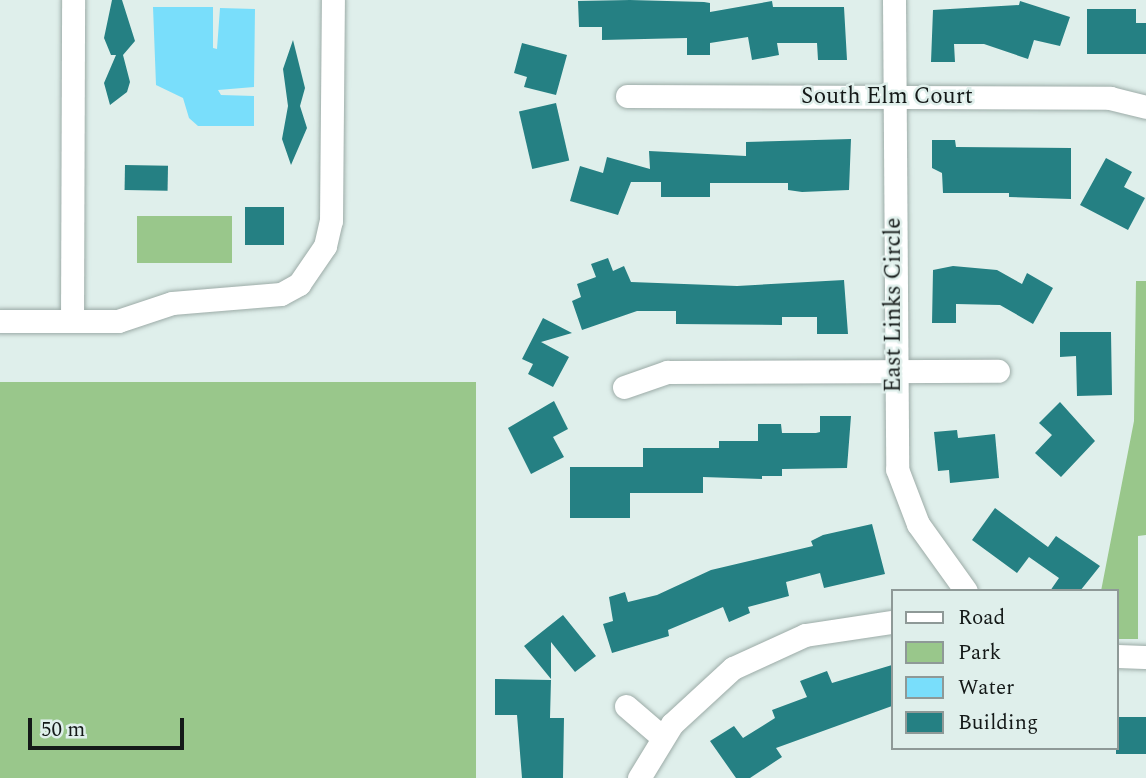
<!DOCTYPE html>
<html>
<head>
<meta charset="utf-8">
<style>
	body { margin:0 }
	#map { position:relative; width:1146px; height:778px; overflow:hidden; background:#dfefeb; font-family:Spectral,serif }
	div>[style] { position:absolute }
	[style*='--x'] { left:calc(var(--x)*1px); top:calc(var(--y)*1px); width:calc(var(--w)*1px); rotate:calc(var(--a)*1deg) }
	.green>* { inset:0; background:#99c78b; transform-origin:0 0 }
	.water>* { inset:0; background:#79defb }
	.building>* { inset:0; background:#258083; transform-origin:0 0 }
	.roads { filter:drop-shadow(0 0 2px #9caba7) drop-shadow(0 0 2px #9caba7) }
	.street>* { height:23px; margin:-11.5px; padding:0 11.5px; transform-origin:11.5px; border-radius:11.5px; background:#fff }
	span { translate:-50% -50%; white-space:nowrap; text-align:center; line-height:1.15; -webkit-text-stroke:5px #dfefeb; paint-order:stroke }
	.street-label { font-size:23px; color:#141918 }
	.legend { position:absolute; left:891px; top:589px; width:228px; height:161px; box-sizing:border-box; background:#dfefeb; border:2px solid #8e9997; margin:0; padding:9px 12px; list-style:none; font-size:21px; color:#141918 }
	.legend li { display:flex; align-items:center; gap:14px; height:35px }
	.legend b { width:35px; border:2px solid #8e9997 }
	.scale { position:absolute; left:28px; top:718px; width:156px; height:32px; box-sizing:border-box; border:4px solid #141918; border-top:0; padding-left:9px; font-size:21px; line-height:24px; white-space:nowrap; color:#141918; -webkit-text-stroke:5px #dfefeb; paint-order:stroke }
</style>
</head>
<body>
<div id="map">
	<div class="green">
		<i style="left:137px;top:216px;width:95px;height:47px"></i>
		<i style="clip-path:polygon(1136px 281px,1146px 281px,1146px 535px,1138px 536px,1138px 639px,1116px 639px,1116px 591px,1101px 591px,1134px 421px)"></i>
		<i style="left:476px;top:382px;width:396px;height:476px;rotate:90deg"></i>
	</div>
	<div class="water">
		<i style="clip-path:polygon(153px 7px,213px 7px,213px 48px,217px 49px,220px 8px,255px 9px,254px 87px,218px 90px,221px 95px,254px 96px,254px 126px,198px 126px,189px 118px,183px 98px,156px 85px)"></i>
	</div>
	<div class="building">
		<i style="clip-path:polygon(112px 0,122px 0,135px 41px,123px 55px,130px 82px,127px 92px,110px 105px,104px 83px,116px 55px,111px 55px,104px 38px)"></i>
		<i style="clip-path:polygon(630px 0,704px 2px,710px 3px,710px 12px,772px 1px,773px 7px,844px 7px,847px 60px,818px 60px,817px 43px,777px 43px,779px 55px,752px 60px,748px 37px,710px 43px,710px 55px,687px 55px,687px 38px,602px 40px,602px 27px,579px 27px,578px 1px)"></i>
		<i style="clip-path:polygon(1020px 1px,1070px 17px,1060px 46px,1034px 40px,1028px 59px,984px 44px,954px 44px,955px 62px,931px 62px,933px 10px,1019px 5px)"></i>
		<i style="clip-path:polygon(1087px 9px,1136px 9px,1136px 23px,1146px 23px,1146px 54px,1087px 54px)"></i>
		<i style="clip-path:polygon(293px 40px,305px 88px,300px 106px,307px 128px,291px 165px,282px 139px,288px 106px,283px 69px)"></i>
		<i style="clip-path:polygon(522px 43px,567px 55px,556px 95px,524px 87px,527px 77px,514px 73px)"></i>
		<i style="left:556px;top:103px;width:59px;height:38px;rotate:77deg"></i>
		<i style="clip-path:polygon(851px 139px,849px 190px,802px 192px,788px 190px,788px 183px,710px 183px,710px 197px,661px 197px,661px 182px,631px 182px,618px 215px,570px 201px,580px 166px,603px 173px,607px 157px,650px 169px,649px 151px,746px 156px,746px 142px)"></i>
		<i style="clip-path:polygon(932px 140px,955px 140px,956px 147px,1071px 148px,1071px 199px,1009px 197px,1009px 193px,943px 193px,942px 173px,932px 168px)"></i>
		<i style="clip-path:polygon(1106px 158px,1132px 172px,1124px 187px,1145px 198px,1128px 230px,1080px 205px)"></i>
		<i style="left:125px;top:165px;width:43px;height:25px;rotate:1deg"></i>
		<i style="left:245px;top:207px;width:39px;height:38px"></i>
		<i style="clip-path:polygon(608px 258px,613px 271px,624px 266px,631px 282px,737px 286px,844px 280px,848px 334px,817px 334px,817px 317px,782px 317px,782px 325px,676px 324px,676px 311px,637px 311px,582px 330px,572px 301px,581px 297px,577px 284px,596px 277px,591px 264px)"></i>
		<i style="clip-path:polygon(953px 266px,997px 270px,1022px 284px,1027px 273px,1053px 288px,1033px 324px,1000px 305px,956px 304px,956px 323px,932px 323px,933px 270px)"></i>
		<i style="clip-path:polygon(543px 318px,572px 333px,541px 342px,569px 357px,553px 387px,528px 374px,533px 364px,522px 359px)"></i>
		<i style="clip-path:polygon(1060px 332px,1111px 332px,1112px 395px,1077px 396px,1076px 356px,1060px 357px)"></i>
		<i style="clip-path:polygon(554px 401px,568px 429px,553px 437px,564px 457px,531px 474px,508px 428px)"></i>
		<i style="clip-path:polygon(1060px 402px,1095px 441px,1061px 477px,1035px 453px,1052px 435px,1039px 423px)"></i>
		<i style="clip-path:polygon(820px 416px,851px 416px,847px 468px,782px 469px,782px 476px,762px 476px,762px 479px,703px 477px,703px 493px,630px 493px,630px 518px,570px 518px,570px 467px,643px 467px,643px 448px,719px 448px,719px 441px,758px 441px,758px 424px,781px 424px,782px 433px,816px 433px,820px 432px)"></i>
		<i style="clip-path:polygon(957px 430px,958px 438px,995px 434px,999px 478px,950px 483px,949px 470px,938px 471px,934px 432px)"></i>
		<i style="clip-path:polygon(995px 508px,1048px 547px,1056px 536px,1100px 566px,1080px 591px,1050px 591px,1059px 578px,1029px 557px,1017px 573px,972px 540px)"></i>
		<i style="clip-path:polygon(872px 524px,885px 574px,824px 588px,820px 573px,786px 582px,789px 596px,748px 607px,750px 613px,729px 622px,723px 607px,668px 630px,669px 636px,612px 653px,603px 624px,613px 621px,609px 597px,625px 592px,628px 602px,657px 595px,711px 570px,813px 546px,811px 541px,823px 535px)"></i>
		<i style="clip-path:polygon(563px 615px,596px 656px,575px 672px,551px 642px,551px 679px,524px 646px)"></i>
		<i style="clip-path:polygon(892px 665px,892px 706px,776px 748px,782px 757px,750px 778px,736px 778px,710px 741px,734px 726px,743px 738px,775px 718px,772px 710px,807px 697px,800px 681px,827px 671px,832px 683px)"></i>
		<i style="clip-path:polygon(495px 679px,551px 680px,550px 718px,564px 718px,563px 778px,522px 778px,517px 715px,495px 715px)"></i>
		<i style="left:1116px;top:717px;width:30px;height:37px"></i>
	</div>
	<div class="roads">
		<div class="street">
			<i style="--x:894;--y:0;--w:469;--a:89.6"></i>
			<i style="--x:897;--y:469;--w:59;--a:69.1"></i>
			<i style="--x:918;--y:524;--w:82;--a:54.4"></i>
			<i style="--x:627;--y:96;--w:483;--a:0.2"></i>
			<i style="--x:1110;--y:98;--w:37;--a:14"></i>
			<i style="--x:0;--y:321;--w:118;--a:0"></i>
			<i style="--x:118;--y:321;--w:57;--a:-18.4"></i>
			<i style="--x:172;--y:303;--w:109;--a:-4.7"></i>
			<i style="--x:281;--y:294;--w:21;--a:-29"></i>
			<i style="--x:299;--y:284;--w:46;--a:-55.6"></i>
			<i style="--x:325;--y:246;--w:26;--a:-77"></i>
			<i style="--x:331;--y:221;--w:221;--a:-89.5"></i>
			<i style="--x:72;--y:321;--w:321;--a:-89.8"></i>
			<i style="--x:624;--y:387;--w:46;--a:-19.2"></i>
			<i style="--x:667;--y:372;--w:331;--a:-0.2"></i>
			<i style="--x:1116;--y:656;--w:30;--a:2"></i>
			<i style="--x:626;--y:706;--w:48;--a:40.7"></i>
			<i style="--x:639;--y:778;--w:63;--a:-58.6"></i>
			<i style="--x:672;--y:724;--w:83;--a:-42.6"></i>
			<i style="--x:733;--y:668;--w:79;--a:-24.6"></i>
			<i style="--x:805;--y:635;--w:88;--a:-8.5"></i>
		</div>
	</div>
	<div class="street-label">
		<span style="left:887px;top:97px">South Elm Court</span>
		<span style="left:894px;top:305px;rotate:-90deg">East Links Circle</span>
	</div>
	<ul class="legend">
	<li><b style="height:9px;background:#fff"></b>Road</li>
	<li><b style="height:19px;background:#99c78b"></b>Park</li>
	<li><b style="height:19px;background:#79defb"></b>Water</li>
	<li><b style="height:19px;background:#258083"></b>Building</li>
	</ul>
	<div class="scale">50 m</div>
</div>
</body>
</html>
